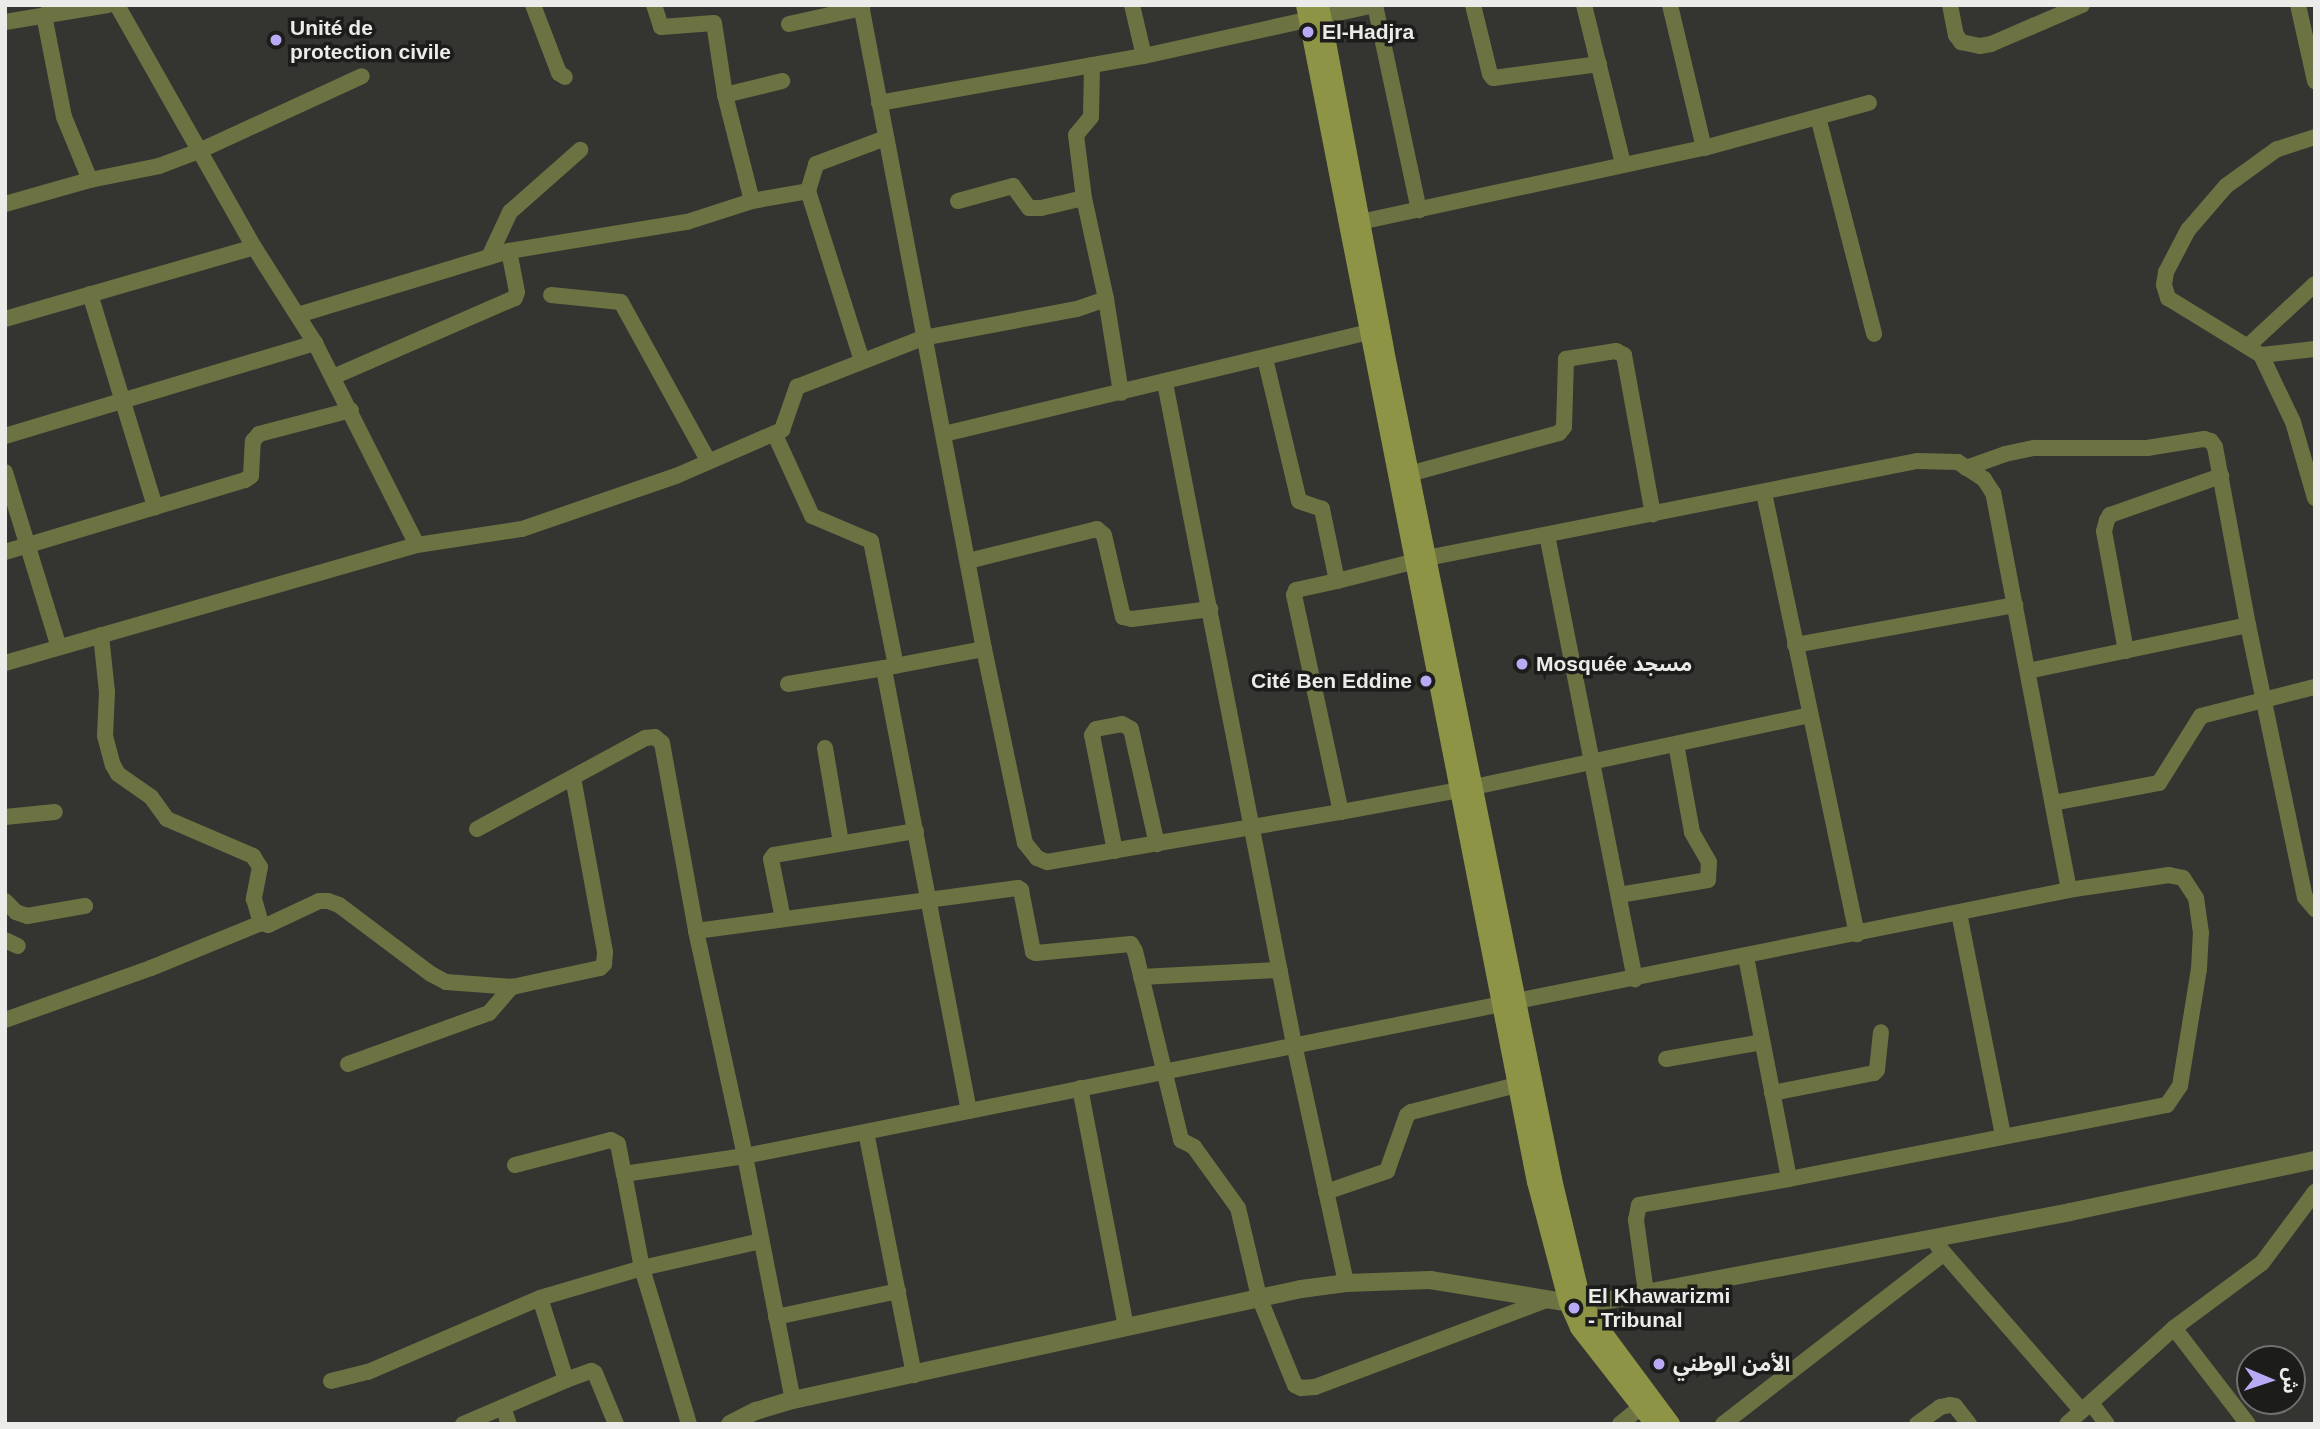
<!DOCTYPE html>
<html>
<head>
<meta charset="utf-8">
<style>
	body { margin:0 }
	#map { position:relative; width:2320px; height:1429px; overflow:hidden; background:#343431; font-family:Helvetica,"Noto Sans Arabic",sans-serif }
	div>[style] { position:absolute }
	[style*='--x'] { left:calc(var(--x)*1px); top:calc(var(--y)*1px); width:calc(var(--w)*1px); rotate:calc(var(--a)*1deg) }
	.minor>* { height:16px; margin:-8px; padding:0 8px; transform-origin:8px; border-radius:8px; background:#6d7243 }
	.tertiary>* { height:18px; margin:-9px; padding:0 9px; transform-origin:9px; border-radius:9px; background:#6d7243 }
	.secondary>* { height:18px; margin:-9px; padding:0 9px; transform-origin:9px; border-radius:9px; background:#8d9445 }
	.dots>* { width:19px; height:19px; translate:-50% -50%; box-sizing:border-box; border:4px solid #1c1c1a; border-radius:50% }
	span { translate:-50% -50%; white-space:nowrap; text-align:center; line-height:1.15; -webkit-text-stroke:7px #1c1c1a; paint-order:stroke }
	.poi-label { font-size:21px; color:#ebebe9; font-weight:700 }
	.left { translate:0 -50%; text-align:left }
	.right { translate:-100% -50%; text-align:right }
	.frame { position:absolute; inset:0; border:7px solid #ebebe9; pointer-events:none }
	.north { position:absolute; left:2236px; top:1345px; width:70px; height:70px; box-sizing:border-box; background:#1c1c1a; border:2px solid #6f6f6d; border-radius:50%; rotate:92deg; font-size:19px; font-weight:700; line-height:28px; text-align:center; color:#ebebe9 }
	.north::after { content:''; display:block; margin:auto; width:24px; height:32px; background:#baaaf6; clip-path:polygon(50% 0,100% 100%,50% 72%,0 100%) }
</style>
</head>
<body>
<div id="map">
	<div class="minor">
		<i style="--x:117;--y:5;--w:278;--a:60.5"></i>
		<i style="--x:254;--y:247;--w:114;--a:57.6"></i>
		<i style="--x:315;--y:343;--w:226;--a:63.2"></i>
		<i style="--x:417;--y:545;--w:106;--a:-8.7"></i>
		<i style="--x:522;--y:529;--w:163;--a:-19"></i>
		<i style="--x:676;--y:476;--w:116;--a:-23.5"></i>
		<i style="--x:782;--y:430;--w:46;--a:-70.8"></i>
		<i style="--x:797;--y:387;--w:135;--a:-21.3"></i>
		<i style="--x:923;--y:338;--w:157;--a:-10.7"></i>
		<i style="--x:1077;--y:309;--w:31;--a:-19"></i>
		<i style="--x:1106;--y:299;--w:95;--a:80.9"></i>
		<i style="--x:533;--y:5;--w:73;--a:69.1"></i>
		<i style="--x:559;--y:73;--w:7;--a:34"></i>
		<i style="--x:654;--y:5;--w:23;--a:72"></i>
		<i style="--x:661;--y:27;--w:53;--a:-4.3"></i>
		<i style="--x:714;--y:23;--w:73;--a:81.3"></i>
		<i style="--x:725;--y:95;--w:109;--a:75.7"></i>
		<i style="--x:752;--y:201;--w:57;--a:-10.1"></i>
		<i style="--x:861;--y:5;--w:656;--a:79.19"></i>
		<i style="--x:984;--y:649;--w:198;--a:78.1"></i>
		<i style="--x:1025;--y:843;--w:19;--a:51"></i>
		<i style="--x:1037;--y:858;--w:11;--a:22"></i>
		<i style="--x:1047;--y:862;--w:298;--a:-9.7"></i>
		<i style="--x:1341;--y:812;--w:121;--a:-10.5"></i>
		<i style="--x:1460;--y:790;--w:358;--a:-12.1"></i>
		<i style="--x:1132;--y:5;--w:52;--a:76.8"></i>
		<i style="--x:1375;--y:5;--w:210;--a:77.9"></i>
		<i style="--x:1473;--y:5;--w:71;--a:76.2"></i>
		<i style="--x:1490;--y:74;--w:5;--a:53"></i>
		<i style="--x:1493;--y:78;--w:107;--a:-7.5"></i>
		<i style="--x:1584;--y:5;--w:164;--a:76.2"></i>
		<i style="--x:1950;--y:5;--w:31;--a:79"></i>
		<i style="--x:1956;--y:35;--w:9;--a:54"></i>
		<i style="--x:1961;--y:42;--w:19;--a:12"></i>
		<i style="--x:1980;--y:46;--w:11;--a:-10"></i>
		<i style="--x:1991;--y:44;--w:99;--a:-23.2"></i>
		<i style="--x:2298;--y:5;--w:78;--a:77.4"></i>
		<i style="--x:5;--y:22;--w:104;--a:-9.4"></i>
		<i style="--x:789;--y:24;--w:75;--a:-12.4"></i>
		<i style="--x:1092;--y:65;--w:52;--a:91.1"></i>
		<i style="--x:1091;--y:117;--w:23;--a:130"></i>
		<i style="--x:1076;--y:135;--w:64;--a:82.8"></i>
		<i style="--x:1084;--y:198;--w:103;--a:77.7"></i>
		<i style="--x:725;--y:95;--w:59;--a:-13.8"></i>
		<i style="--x:879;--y:103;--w:269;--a:-10.1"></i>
		<i style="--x:1144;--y:56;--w:236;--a:-12.5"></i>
		<i style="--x:1818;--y:117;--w:224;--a:75.5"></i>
		<i style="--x:2315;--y:137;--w:40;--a:162"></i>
		<i style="--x:2277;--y:149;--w:63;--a:144"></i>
		<i style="--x:2226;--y:186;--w:58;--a:130.8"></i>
		<i style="--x:2188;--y:230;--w:47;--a:117.6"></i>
		<i style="--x:2166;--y:272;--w:13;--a:99"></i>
		<i style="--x:2164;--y:285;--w:14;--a:73"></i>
		<i style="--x:2168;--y:298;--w:109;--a:31.5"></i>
		<i style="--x:2261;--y:355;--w:54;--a:-6.3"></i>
		<i style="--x:1704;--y:148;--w:171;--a:-15.3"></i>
		<i style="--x:90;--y:180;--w:70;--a:-11.5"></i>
		<i style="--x:159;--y:166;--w:43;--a:-20.6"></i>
		<i style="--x:199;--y:151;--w:179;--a:-24.7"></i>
		<i style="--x:958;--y:201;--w:57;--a:-15.3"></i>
		<i style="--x:1013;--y:186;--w:27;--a:54"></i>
		<i style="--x:1029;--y:208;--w:12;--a:0"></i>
		<i style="--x:1041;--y:208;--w:44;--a:-13.1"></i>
		<i style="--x:5;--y:204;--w:88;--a:-15.8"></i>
		<i style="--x:90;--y:180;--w:68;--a:-112.4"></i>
		<i style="--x:64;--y:117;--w:104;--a:-101.1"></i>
		<i style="--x:1351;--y:224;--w:361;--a:-12.2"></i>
		<i style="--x:1704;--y:148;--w:147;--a:-103.4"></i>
		<i style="--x:489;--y:257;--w:50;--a:-65"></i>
		<i style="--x:510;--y:212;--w:94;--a:-41.5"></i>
		<i style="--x:90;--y:294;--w:223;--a:73"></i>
		<i style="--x:551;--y:295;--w:70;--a:5.7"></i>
		<i style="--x:621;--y:302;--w:180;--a:61.2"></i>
		<i style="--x:298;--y:315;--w:220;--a:-16.9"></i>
		<i style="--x:509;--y:251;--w:180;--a:-9.3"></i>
		<i style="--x:687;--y:222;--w:68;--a:-17.9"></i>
		<i style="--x:5;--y:319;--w:259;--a:-16.1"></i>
		<i style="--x:2248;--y:346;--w:91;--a:-42.8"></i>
		<i style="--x:2261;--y:355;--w:74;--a:64.5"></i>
		<i style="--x:2293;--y:422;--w:79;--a:73.9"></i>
		<i style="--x:862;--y:361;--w:178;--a:-107.6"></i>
		<i style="--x:808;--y:191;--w:28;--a:-73"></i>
		<i style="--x:816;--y:164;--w:75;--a:-20.4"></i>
		<i style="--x:333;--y:377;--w:198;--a:-23.5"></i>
		<i style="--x:515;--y:298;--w:6;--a:-72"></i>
		<i style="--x:517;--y:292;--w:42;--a:-101"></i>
		<i style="--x:1165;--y:383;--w:673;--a:78.96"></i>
		<i style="--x:1294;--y:1044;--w:245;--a:77.7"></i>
		<i style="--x:944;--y:434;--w:436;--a:-13.5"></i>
		<i style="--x:775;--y:435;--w:89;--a:65.4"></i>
		<i style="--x:812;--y:516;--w:64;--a:23"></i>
		<i style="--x:871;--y:541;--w:127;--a:78.7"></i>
		<i style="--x:5;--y:436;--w:324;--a:-16.7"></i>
		<i style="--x:1966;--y:468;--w:41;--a:-19.7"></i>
		<i style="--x:2005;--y:454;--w:30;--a:-12"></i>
		<i style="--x:2034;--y:448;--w:113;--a:0"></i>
		<i style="--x:2147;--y:448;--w:58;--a:-9"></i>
		<i style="--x:2204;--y:439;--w:7;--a:16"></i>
		<i style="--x:2211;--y:441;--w:7;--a:56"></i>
		<i style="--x:2215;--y:447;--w:181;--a:79.5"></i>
		<i style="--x:2248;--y:625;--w:278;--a:78.2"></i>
		<i style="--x:2305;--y:897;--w:16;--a:50"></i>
		<i style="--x:5;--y:472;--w:183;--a:72.9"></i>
		<i style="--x:1398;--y:477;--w:167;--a:-15.3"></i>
		<i style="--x:1559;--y:433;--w:8;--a:-50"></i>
		<i style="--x:1564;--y:427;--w:68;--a:-88.3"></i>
		<i style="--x:1566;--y:359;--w:51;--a:-9.1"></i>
		<i style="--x:1616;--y:351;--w:9;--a:27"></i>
		<i style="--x:1624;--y:355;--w:162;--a:79.7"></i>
		<i style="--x:1764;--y:493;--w:451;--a:78.1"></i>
		<i style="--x:1547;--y:535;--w:453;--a:78.8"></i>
		<i style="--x:5;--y:552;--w:251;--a:-16.7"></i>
		<i style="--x:245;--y:480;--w:7;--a:-34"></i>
		<i style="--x:251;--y:476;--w:35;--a:-87"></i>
		<i style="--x:253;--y:441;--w:9;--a:-49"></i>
		<i style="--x:259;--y:434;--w:95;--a:-14.6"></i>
		<i style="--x:968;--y:561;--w:133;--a:-13.9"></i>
		<i style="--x:1097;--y:529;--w:9;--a:41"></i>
		<i style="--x:1104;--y:535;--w:84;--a:77"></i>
		<i style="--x:1123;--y:617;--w:9;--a:13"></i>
		<i style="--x:1132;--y:619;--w:79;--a:-7.3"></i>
		<i style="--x:1337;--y:581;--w:42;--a:167.6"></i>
		<i style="--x:1296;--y:590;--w:5;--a:112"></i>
		<i style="--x:1294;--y:595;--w:222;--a:77.8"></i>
		<i style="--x:101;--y:635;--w:57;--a:84"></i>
		<i style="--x:107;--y:692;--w:44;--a:92.6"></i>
		<i style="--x:105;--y:736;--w:30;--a:75"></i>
		<i style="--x:113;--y:765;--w:10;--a:61"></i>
		<i style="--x:118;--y:774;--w:40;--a:34.9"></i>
		<i style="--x:151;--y:797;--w:27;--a:54"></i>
		<i style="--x:167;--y:819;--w:94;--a:23.3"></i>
		<i style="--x:253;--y:856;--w:13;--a:58"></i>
		<i style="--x:260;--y:867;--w:33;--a:101"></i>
		<i style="--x:254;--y:899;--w:25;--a:74"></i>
		<i style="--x:261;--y:923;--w:7;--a:16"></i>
		<i style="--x:268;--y:925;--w:56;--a:-25.2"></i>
		<i style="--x:319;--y:901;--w:9;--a:0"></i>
		<i style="--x:328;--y:901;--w:12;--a:20"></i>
		<i style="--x:339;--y:905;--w:115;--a:36.9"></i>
		<i style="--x:431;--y:974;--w:17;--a:28"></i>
		<i style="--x:446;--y:982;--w:66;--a:4.3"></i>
		<i style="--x:512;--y:987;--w:90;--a:-12.2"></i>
		<i style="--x:600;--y:968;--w:6;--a:-45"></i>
		<i style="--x:604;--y:964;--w:12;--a:-85"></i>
		<i style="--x:605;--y:952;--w:177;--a:-100.4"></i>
		<i style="--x:1795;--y:645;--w:224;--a:-10.3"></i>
		<i style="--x:2126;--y:651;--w:122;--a:-100.4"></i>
		<i style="--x:2104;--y:531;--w:11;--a:-75"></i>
		<i style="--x:2107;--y:520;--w:6;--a:-59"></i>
		<i style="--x:2110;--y:515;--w:118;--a:-19.4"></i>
		<i style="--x:5;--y:663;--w:429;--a:-16"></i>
		<i style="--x:2028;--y:671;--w:225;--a:-11.8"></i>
		<i style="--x:788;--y:684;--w:97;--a:-9.5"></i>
		<i style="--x:825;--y:748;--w:96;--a:80.4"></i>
		<i style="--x:2053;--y:803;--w:108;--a:-10.7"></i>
		<i style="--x:2159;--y:783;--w:79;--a:-57.9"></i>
		<i style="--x:2201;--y:716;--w:118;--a:-14.3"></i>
		<i style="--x:5;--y:817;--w:50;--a:-5.7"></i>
		<i style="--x:477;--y:829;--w:191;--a:-28.4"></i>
		<i style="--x:645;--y:738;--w:10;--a:-6"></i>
		<i style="--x:655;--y:737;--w:9;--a:41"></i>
		<i style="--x:662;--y:743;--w:191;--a:79.7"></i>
		<i style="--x:696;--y:931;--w:230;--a:77.7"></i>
		<i style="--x:745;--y:1156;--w:249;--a:78.9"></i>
		<i style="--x:1115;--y:851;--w:118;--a:-101.2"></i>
		<i style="--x:1092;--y:735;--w:7;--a:-56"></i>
		<i style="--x:1096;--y:729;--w:26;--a:-11"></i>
		<i style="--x:1122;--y:724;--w:10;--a:29"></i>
		<i style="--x:1131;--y:729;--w:118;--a:77.3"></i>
		<i style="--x:1619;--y:895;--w:90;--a:-9.6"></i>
		<i style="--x:1708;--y:880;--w:18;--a:-87"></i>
		<i style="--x:1709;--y:862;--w:34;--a:-120"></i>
		<i style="--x:1692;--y:832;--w:89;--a:-100.3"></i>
		<i style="--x:5;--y:901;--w:16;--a:45"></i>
		<i style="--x:16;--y:912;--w:12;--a:20"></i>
		<i style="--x:27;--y:916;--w:59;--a:-9.8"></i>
		<i style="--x:1959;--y:913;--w:227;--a:78.8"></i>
		<i style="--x:783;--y:919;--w:61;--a:-101.3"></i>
		<i style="--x:771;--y:859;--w:5;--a:-53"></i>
		<i style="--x:774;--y:855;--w:144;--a:-9.6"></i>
		<i style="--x:696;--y:931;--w:325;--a:-7.6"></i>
		<i style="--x:1018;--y:888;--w:4;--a:34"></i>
		<i style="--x:1021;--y:890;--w:63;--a:79"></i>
		<i style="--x:1033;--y:952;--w:3;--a:18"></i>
		<i style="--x:1036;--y:953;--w:95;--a:-5.4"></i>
		<i style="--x:1131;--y:944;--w:8;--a:60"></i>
		<i style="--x:1135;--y:951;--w:195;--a:76.3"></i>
		<i style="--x:1181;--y:1140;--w:15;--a:28"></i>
		<i style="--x:1194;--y:1147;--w:75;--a:54.2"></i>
		<i style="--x:1238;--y:1208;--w:91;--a:76.7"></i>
		<i style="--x:1259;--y:1297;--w:95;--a:67.8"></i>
		<i style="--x:1295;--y:1385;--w:7;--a:27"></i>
		<i style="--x:1301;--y:1388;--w:14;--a:-4"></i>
		<i style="--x:1315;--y:1387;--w:248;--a:-20.6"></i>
		<i style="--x:5;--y:940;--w:14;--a:25"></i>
		<i style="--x:1746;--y:957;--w:226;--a:79"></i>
		<i style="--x:1789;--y:1179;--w:385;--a:-11.1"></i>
		<i style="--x:2167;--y:1105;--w:23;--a:-56"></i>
		<i style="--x:2180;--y:1086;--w:119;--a:-80.8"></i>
		<i style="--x:2199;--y:969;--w:36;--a:-87"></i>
		<i style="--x:2201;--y:933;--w:35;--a:-98"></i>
		<i style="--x:2196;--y:898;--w:24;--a:-123"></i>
		<i style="--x:2183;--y:878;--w:14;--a:-168"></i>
		<i style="--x:2169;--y:875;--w:101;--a:171.5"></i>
		<i style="--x:1141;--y:977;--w:139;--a:-2.9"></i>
		<i style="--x:5;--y:1020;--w:155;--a:-19.6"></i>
		<i style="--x:151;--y:968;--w:119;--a:-22.2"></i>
		<i style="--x:1666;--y:1059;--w:97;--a:-10"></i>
		<i style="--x:348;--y:1064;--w:150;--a:-19.9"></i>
		<i style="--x:489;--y:1013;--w:35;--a:-49"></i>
		<i style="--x:1080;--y:1088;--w:243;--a:79.1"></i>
		<i style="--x:1772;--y:1093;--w:104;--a:-11.1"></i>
		<i style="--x:1874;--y:1073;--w:4;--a:-45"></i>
		<i style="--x:1877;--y:1070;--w:38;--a:-84"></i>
		<i style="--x:969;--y:1111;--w:451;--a:-100.9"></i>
		<i style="--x:884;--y:668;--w:102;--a:-10.8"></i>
		<i style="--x:866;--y:1132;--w:248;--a:78.8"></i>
		<i style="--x:515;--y:1165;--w:99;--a:-14.6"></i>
		<i style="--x:611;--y:1140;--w:8;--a:30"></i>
		<i style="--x:618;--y:1144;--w:31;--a:79"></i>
		<i style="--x:1326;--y:1192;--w:65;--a:-19"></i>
		<i style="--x:1387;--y:1171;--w:59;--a:-70.3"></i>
		<i style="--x:1407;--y:1115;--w:5;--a:-37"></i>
		<i style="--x:1411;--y:1112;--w:109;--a:-14.3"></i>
		<i style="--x:1937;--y:1245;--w:220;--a:48.9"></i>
		<i style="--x:1646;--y:1293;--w:74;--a:-97.8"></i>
		<i style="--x:1636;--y:1220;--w:15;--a:-79"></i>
		<i style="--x:1639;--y:1205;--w:152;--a:-9.8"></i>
		<i style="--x:776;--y:1317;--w:125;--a:-12"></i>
		<i style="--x:2174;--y:1328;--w:121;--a:52.4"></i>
		<i style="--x:566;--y:1380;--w:27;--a:-20"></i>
		<i style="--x:591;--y:1371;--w:4;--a:27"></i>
		<i style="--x:595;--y:1373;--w:55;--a:67.6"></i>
		<i style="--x:331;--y:1381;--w:38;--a:-14"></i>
		<i style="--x:368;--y:1372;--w:187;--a:-23.3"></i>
		<i style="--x:540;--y:1298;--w:106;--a:-16.4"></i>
		<i style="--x:642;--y:1268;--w:122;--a:-12.8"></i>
		<i style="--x:2091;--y:1403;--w:26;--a:53"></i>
		<i style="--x:503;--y:1407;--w:18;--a:71"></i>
		<i style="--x:463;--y:1424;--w:112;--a:-23.1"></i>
		<i style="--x:566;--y:1380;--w:86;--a:-107.6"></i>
		<i style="--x:689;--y:1424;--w:163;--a:-106.8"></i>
		<i style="--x:642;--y:1268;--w:96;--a:-100.8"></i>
		<i style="--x:624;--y:1174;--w:122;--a:-8.5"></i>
		<i style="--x:745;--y:1156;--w:1350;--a:-11.36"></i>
		<i style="--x:2069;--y:890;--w:404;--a:-100.8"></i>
		<i style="--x:1993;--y:493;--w:17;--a:-123"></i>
		<i style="--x:1984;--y:479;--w:31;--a:-147"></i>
		<i style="--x:1958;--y:462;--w:41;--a:-178.6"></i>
		<i style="--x:1917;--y:461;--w:499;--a:168.8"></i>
		<i style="--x:1428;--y:558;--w:94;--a:165.8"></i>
		<i style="--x:1337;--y:581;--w:74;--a:-101.8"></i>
		<i style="--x:1322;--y:509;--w:24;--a:-161"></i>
		<i style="--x:1299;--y:501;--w:147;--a:-103.4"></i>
		<i style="--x:1620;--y:1424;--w:27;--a:-39"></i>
		<i style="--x:1723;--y:1424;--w:279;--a:-37.7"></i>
		<i style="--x:1917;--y:1424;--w:29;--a:-36"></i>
		<i style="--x:1940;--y:1407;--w:10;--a:-11"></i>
		<i style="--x:1950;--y:1405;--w:5;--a:11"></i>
		<i style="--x:1955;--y:1406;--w:23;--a:52"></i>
		<i style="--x:2067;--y:1424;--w:144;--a:-41.9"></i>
		<i style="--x:2174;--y:1328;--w:109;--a:-36.5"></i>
		<i style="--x:2262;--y:1263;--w:89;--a:-53.3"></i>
	</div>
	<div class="tertiary">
		<i style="--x:730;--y:1424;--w:29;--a:-27"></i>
		<i style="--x:756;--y:1411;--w:39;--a:-17"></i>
		<i style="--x:793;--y:1400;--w:520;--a:-12.33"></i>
		<i style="--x:1301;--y:1289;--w:45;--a:-7.6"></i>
		<i style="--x:1346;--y:1283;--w:84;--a:-2"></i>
		<i style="--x:1430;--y:1280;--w:155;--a:9.3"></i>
		<i style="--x:1583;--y:1305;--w:496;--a:-10.8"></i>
		<i style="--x:2070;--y:1212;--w:250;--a:-12"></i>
	</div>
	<div class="secondary">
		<i style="--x:1305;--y:5;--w:1199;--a:78.9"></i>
		<i style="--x:1536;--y:1182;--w:125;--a:75.2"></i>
		<i style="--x:1568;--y:1303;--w:27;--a:66"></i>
		<i style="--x:1579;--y:1328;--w:122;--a:52"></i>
		<i style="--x:1320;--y:5;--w:351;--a:79.3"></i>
		<i style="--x:1385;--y:350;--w:846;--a:78.54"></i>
		<i style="--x:1553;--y:1179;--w:130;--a:76.6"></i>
		<i style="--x:1583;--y:1305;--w:148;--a:53.5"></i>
	</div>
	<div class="dots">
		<i style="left:1308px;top:32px;background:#baaaf6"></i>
		<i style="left:276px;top:40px;background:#baaaf6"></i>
		<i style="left:1522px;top:664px;background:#baaaf6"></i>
		<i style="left:1426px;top:681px;background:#baaaf6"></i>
		<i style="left:1574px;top:1308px;background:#baaaf6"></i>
		<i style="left:1659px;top:1364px;background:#baaaf6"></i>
	</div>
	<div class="poi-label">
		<span class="left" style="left:290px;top:40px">Unité de<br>protection civile</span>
		<span class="left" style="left:1322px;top:32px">El-Hadjra</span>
		<span class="left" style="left:1536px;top:664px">Mosquée مسجد</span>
		<span class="right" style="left:1412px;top:681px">Cité Ben Eddine</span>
		<span class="left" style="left:1588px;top:1308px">El Khawarizmi<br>- Tribunal</span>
		<span class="left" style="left:1673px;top:1364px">الأمن الوطني</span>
	</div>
	<div class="frame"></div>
	<div class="north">ش</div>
</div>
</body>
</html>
